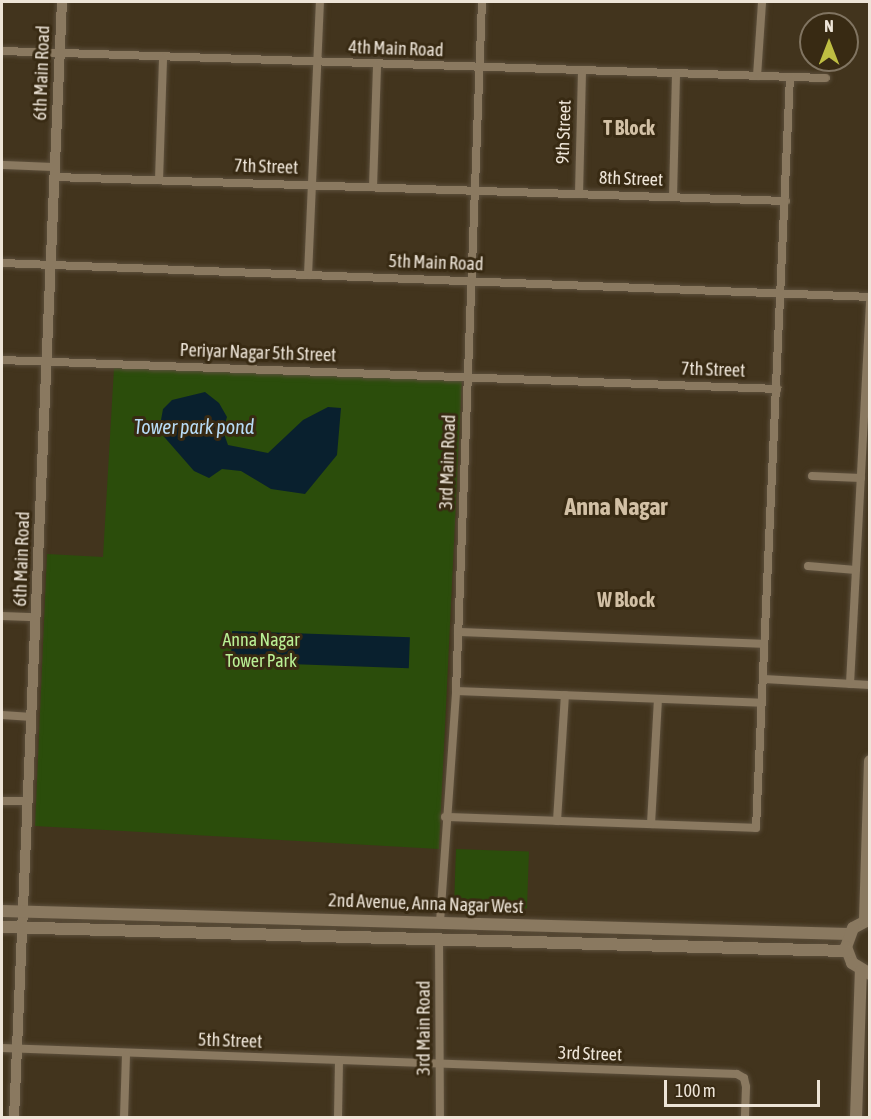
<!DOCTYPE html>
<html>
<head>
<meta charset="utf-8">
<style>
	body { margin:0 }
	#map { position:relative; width:871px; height:1119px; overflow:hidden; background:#42341d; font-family:"Asap Condensed",sans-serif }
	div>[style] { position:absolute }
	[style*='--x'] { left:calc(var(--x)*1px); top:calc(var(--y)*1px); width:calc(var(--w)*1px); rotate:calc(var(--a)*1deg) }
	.green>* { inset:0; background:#2b4d0b; transform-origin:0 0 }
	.water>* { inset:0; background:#09202e; transform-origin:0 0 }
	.roads { filter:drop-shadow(0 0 2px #5c4f3c) drop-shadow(0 0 2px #5c4f3c) }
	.minor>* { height:8px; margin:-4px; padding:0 4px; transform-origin:4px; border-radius:4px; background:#8a7960 }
	.tertiary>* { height:10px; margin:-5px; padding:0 5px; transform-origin:5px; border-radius:5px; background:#8a7960 }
	.secondary>* { height:12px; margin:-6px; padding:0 6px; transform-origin:6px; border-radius:6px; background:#8a7960 }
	span { translate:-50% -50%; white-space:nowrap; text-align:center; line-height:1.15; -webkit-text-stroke:6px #382a13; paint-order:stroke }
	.street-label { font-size:18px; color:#ede4d7 }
	.park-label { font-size:18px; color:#baf095 }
	.neighbourhood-label { font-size:20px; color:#d2c0a5; font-weight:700 }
	.water-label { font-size:20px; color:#b7dbf5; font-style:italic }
	.district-label { font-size:24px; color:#d2c0a5; font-weight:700 }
	.frame { position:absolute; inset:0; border:3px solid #ede4d7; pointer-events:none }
	.north { position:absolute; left:799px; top:12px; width:60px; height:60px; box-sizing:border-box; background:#382a13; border:2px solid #807461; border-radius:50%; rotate:0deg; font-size:16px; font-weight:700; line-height:24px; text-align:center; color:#ede4d7 }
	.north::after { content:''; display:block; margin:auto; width:21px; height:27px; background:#bfbe42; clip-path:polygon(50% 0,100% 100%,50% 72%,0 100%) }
	.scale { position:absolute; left:664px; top:1080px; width:156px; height:27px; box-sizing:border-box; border:3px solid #ede4d7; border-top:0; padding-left:8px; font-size:18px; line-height:21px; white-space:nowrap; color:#ede4d7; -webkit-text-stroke:4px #382a13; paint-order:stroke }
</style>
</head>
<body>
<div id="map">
	<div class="green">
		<i style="clip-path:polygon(114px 368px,462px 379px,439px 849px,35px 826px,47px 554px,103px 557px)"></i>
		<i style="left:456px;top:849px;width:73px;height:57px;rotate:2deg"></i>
	</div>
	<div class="water">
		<i style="clip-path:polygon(205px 392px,219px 403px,227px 417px,223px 431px,228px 445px,268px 453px,303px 420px,328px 407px,341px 408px,337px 455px,305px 494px,271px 489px,241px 471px,222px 469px,209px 478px,194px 471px,159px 431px,163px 409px,172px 400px)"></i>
		<i style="left:232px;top:631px;width:178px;height:31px;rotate:2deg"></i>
	</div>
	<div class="roads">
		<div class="minor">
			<i style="--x:2;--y:51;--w:824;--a:1.88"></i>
			<i style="--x:757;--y:76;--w:74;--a:-86.1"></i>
			<i style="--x:2;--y:165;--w:53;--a:2.2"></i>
			<i style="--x:55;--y:177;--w:731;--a:1.88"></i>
			<i style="--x:159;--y:180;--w:123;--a:-88.1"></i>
			<i style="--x:373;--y:187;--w:123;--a:-88.1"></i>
			<i style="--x:579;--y:194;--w:122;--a:-88.6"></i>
			<i style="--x:673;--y:197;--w:122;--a:-88.6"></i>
			<i style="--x:2;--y:263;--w:869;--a:2.24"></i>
			<i style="--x:308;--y:275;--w:273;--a:-87.5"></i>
			<i style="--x:2;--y:360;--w:776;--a:2.14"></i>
			<i style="--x:812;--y:476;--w:49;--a:2.3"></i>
			<i style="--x:808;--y:566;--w:48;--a:4.8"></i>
			<i style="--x:2;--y:616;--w:34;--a:2"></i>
			<i style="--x:458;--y:632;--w:306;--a:2.2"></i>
			<i style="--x:764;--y:679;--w:106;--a:3.2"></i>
			<i style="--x:850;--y:684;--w:383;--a:-87"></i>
			<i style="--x:456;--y:691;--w:306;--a:2.2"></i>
			<i style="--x:2;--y:715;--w:30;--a:4"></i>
			<i style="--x:2;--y:801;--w:26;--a:0"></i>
			<i style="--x:445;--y:817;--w:311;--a:2"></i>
			<i style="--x:756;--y:828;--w:752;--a:-87.41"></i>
			<i style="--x:557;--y:821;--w:126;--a:-86.4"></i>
			<i style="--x:651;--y:824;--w:125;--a:-86.8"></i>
			<i style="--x:440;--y:922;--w:232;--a:-86"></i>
			<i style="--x:456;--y:691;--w:689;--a:-87.84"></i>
			<i style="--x:439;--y:937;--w:181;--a:89.7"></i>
			<i style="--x:2;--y:1048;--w:735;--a:2.03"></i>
			<i style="--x:737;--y:1074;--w:8;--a:30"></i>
			<i style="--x:744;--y:1078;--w:9;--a:77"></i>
			<i style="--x:746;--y:1087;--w:31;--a:92"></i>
			<i style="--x:124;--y:1118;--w:64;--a:-88.2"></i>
			<i style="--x:338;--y:1118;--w:56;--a:-89"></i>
		</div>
		<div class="tertiary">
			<i style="--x:14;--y:1118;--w:1117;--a:-87.54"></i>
		</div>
		<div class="secondary">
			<i style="--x:2;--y:911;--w:847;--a:1.56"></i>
			<i style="--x:870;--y:919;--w:19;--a:152"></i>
			<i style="--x:853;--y:928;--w:20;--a:110"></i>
			<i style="--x:846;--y:947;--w:17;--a:69"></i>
			<i style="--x:852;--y:963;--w:21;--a:31"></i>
			<i style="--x:865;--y:920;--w:159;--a:-88.2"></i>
			<i style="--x:2;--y:927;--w:845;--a:1.63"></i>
			<i style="--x:856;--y:1118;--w:147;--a:-88.1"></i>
		</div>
	</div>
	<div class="street-label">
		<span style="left:396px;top:49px;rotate:2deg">4th Main Road</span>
		<span style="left:42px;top:73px;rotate:-88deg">6th Main Road</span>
		<span style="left:564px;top:132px;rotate:-88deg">9th Street</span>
		<span style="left:266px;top:167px;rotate:2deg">7th Street</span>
		<span style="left:631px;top:179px;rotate:2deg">8th Street</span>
		<span style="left:436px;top:263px;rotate:2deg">5th Main Road</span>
		<span style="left:258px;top:353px;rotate:2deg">Periyar Nagar 5th Street</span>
		<span style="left:713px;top:370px;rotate:2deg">7th Street</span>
		<span style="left:448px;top:462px;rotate:-88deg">3rd Main Road</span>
		<span style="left:22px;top:559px;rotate:-88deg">6th Main Road</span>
		<span style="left:426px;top:904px;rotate:2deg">2nd Avenue, Anna Nagar West</span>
		<span style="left:424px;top:1028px;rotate:-90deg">3rd Main Road</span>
		<span style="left:230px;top:1041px;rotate:2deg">5th Street</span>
		<span style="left:590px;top:1054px;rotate:2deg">3rd Street</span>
	</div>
	<div class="park-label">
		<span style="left:261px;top:651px">Anna Nagar<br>Tower Park</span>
	</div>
	<div class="neighbourhood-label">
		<span style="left:629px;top:127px">T Block</span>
		<span style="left:626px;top:599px">W Block</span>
	</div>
	<div class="water-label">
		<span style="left:194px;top:426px">Tower park pond</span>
	</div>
	<div class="district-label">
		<span style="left:616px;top:507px">Anna Nagar</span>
	</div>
	<div class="frame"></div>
	<div class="north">N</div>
	<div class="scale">100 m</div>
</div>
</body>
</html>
